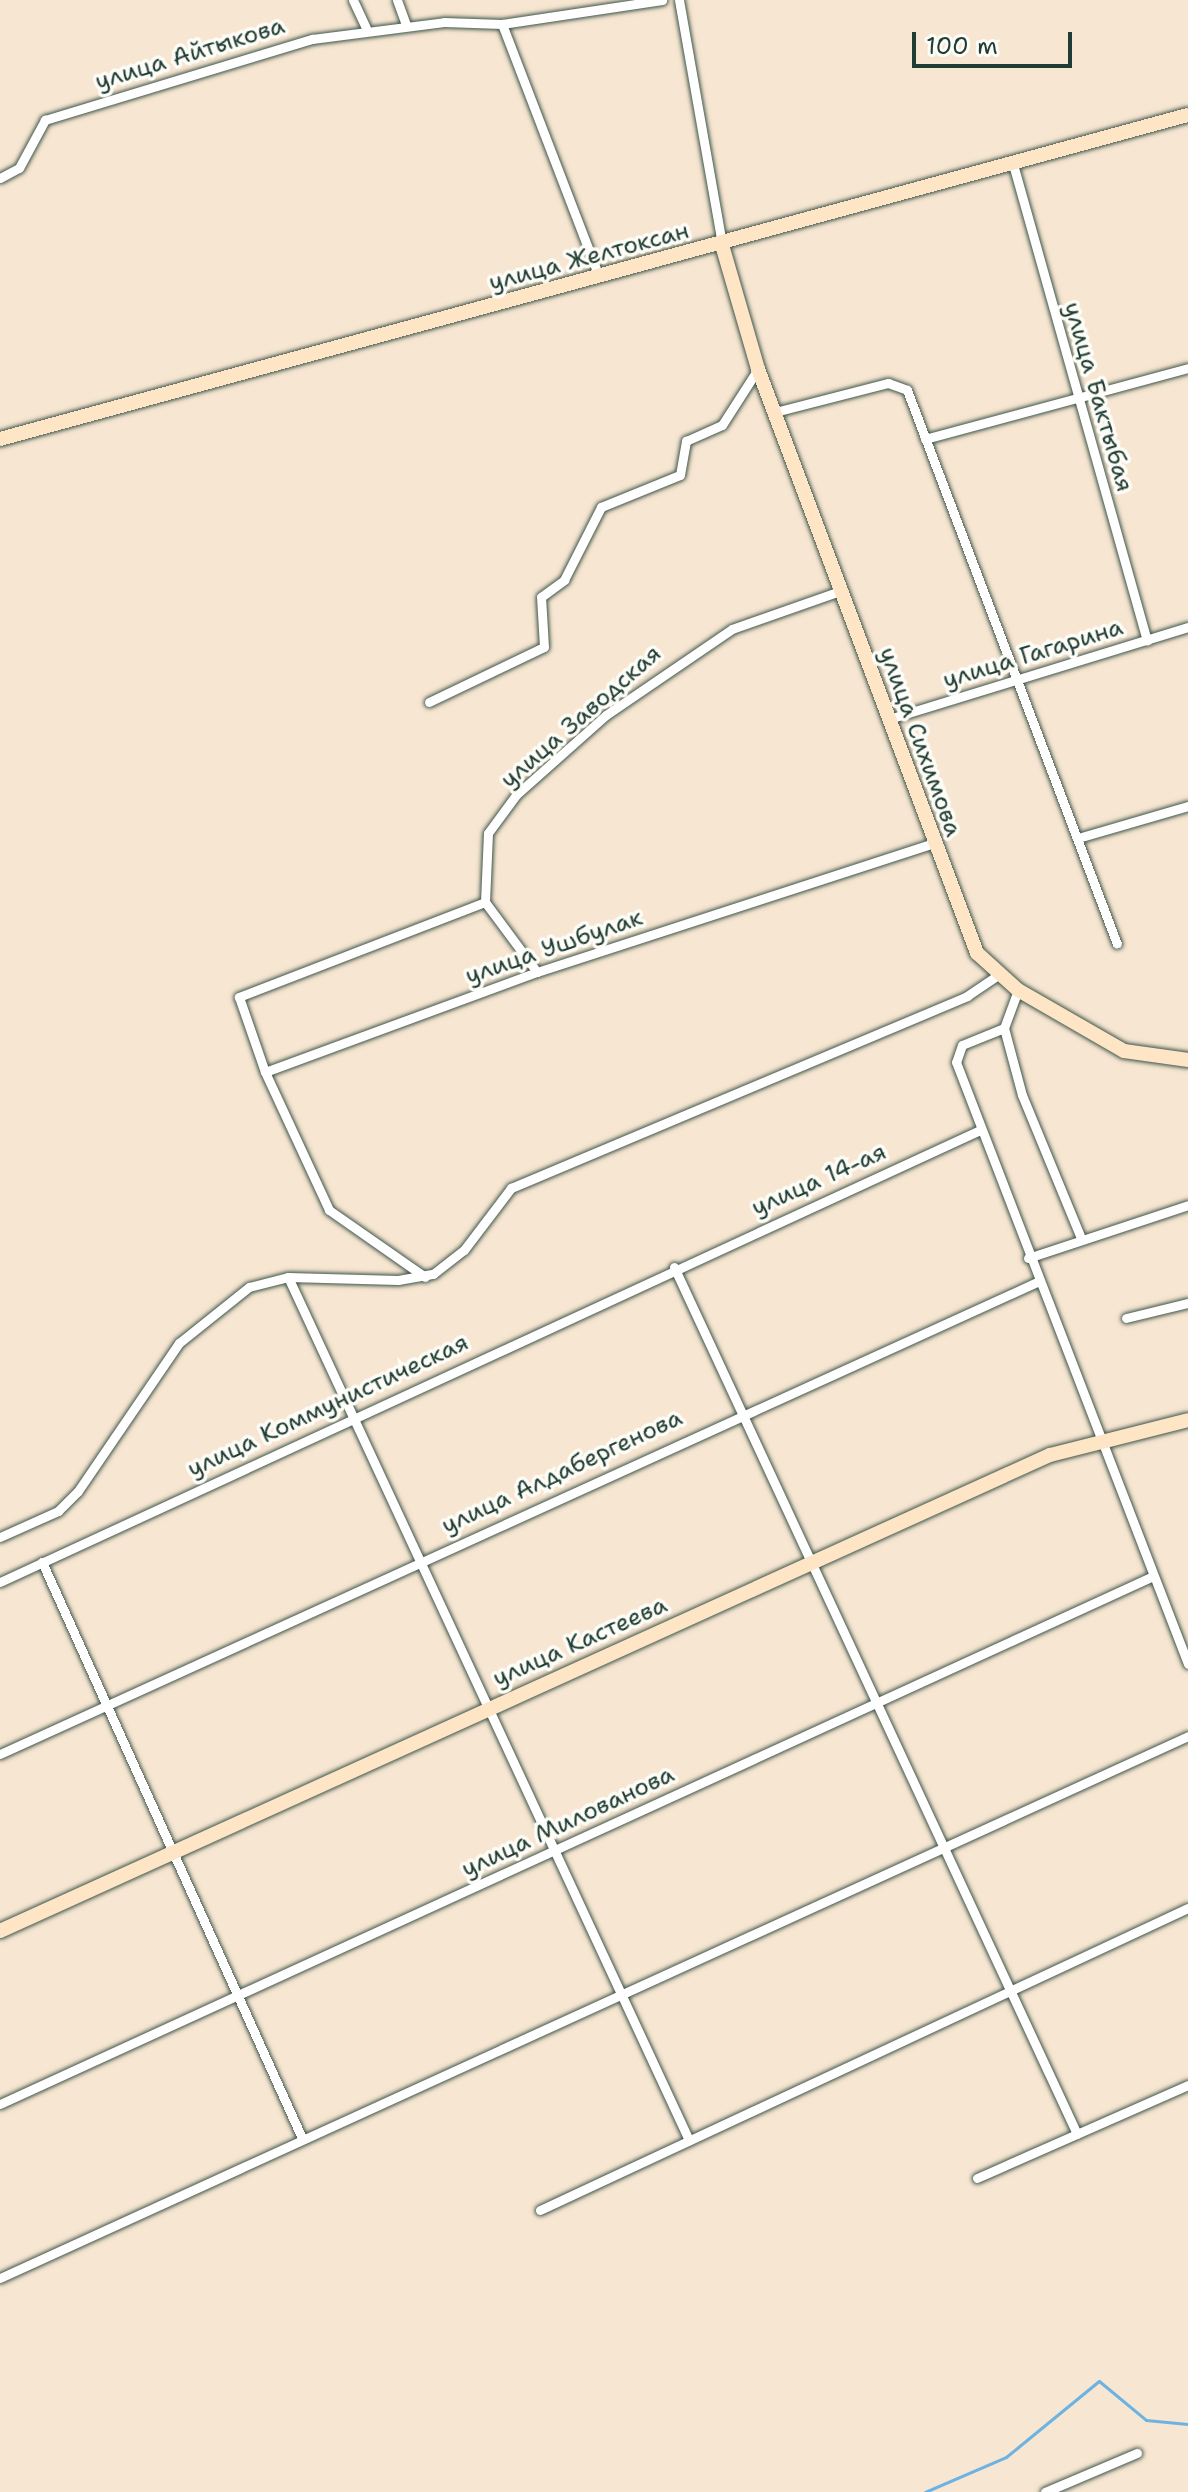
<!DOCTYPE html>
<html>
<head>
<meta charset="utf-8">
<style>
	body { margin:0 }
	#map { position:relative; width:1188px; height:2492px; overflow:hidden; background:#f7e6d1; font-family:"Shantell Sans",sans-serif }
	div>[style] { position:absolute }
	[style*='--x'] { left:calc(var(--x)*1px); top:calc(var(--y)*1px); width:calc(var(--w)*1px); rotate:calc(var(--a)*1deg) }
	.stream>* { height:3px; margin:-1.5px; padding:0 1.5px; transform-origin:1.5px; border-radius:1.5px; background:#6cb3e3 }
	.roads { filter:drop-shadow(0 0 2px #3f564c) drop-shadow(0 0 2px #3f564c) }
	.street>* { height:9px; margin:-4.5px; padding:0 4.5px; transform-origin:4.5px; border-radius:4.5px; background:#fff }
	.secondary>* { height:14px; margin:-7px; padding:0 7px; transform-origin:7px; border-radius:7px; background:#fde5c5 }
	span { translate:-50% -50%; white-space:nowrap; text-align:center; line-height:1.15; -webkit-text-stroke:7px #fdfcf7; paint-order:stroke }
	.street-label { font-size:24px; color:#1f3d34 }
	.scale { position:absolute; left:912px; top:32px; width:160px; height:36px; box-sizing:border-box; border:4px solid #1f3d34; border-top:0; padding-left:10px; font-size:24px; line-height:28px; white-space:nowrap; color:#1f3d34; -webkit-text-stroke:6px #fdfcf7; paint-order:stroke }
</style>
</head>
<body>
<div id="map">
	<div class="stream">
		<i style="--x:925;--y:2492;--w:88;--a:-23.4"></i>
		<i style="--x:1006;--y:2457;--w:120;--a:-39.3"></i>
		<i style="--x:1099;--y:2381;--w:61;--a:39.7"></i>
		<i style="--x:1146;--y:2420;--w:42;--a:5.4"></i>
	</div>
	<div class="roads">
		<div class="street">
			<i style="--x:353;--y:0;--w:31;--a:65"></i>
			<i style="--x:397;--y:0;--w:27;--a:70"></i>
			<i style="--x:679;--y:0;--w:249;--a:80"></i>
			<i style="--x:502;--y:24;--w:271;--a:69"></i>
			<i style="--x:1013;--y:164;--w:495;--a:74.3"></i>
			<i style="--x:0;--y:178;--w:21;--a:-28"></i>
			<i style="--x:19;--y:168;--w:55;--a:-61.6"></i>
			<i style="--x:45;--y:120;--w:279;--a:-16.9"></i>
			<i style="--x:312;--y:39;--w:133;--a:-7.3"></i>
			<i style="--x:444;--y:22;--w:58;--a:2"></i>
			<i style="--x:502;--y:24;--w:162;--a:-8.5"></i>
			<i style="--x:775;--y:412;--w:117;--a:-14.4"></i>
			<i style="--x:888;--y:383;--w:20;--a:20"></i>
			<i style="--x:907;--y:390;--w:592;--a:69.24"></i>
			<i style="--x:925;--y:439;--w:272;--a:-15.1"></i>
			<i style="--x:840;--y:591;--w:114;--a:160.6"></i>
			<i style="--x:732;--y:629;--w:153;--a:145.7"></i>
			<i style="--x:606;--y:715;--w:120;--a:138.4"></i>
			<i style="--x:516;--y:795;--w:47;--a:126.4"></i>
			<i style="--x:488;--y:833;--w:69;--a:92.5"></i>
			<i style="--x:485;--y:902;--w:264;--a:158.9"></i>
			<i style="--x:239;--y:997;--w:79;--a:70.9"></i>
			<i style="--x:265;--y:1072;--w:290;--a:-20.2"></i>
			<i style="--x:537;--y:972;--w:417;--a:-18"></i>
			<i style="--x:429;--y:702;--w:127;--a:-25.6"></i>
			<i style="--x:544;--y:647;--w:50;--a:-93.4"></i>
			<i style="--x:541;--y:597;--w:29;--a:-36"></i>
			<i style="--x:564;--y:580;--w:82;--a:-63.1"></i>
			<i style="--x:601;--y:507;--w:85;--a:-22.1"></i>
			<i style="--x:680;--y:475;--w:35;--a:-80"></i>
			<i style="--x:686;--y:441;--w:39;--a:-24"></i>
			<i style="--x:722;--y:425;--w:67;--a:-57.3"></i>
			<i style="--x:889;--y:719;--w:313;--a:-17.1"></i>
			<i style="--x:1078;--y:838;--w:115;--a:-16.2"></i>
			<i style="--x:485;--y:902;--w:87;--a:53.4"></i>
			<i style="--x:1018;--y:990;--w:40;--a:110.2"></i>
			<i style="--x:1004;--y:1028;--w:69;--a:75"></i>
			<i style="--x:1022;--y:1095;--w:152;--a:67.6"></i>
			<i style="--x:1004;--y:1028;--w:45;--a:158"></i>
			<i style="--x:962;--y:1045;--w:18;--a:109"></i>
			<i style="--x:956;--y:1062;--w:645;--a:68.92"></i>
			<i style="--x:265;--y:1072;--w:152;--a:65.1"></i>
			<i style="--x:329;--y:1210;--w:117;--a:34.9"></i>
			<i style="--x:1028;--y:1258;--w:169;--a:-18.3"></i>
			<i style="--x:674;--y:1267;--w:956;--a:65.07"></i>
			<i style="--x:288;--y:1277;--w:952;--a:65.08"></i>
			<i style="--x:1126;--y:1318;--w:64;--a:-13.6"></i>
			<i style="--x:0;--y:1537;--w:64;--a:-24.1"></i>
			<i style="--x:58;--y:1511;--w:28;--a:-45"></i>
			<i style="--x:78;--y:1491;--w:179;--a:-55.7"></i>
			<i style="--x:179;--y:1343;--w:90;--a:-38.7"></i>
			<i style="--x:249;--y:1287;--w:40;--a:-14.4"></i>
			<i style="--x:288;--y:1277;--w:110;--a:1.6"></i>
			<i style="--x:398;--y:1280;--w:36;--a:-10"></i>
			<i style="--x:433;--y:1274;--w:39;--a:-38"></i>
			<i style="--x:464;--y:1250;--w:78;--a:-52.8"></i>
			<i style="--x:511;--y:1188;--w:495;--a:-22.8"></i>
			<i style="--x:967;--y:996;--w:36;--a:-34"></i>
			<i style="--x:42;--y:1562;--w:632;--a:65.71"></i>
			<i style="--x:0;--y:1582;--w:1079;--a:-24.76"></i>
			<i style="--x:0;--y:1754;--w:1139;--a:-24.47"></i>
			<i style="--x:0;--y:2104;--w:1268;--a:-24.6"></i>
			<i style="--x:977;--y:2178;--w:231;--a:-23.8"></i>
			<i style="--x:540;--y:2210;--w:715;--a:-24.99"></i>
			<i style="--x:0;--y:2278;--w:1306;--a:-24.52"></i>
			<i style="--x:1045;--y:2492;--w:100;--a:-23"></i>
		</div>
		<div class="secondary">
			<i style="--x:722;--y:245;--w:129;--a:73.8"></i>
			<i style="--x:758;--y:369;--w:624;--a:69.44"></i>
			<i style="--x:977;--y:953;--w:55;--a:42.1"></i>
			<i style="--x:1018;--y:990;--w:122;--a:29.9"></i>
			<i style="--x:1124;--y:1051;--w:65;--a:8"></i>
			<i style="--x:0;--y:439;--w:1231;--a:-15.26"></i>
			<i style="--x:0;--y:1931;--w:1153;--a:-24.39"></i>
			<i style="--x:1050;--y:1455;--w:142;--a:-14.2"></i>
		</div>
	</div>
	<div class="street-label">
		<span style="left:190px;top:54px;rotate:-17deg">улица Айтыкова</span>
		<span style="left:589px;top:257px;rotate:-15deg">улица Желтоксан</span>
		<span style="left:1098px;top:397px;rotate:74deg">улица Бактыбая</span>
		<span style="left:1033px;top:654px;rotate:-17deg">улица Гагарина</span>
		<span style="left:581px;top:717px;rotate:-41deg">улица Заводская</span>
		<span style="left:920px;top:742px;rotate:70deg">улица Сихимова</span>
		<span style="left:554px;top:947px;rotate:-19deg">улица Ушбулак</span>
		<span style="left:819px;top:1180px;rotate:-24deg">улица 14-ая</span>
		<span style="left:328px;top:1406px;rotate:-25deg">улица Коммунистическая</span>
		<span style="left:562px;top:1472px;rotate:-25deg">улица Алдабергенова</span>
		<span style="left:580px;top:1642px;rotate:-24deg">улица Кастеева</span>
		<span style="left:568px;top:1822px;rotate:-25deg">улица Милованова</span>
	</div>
	<div class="scale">100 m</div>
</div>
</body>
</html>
